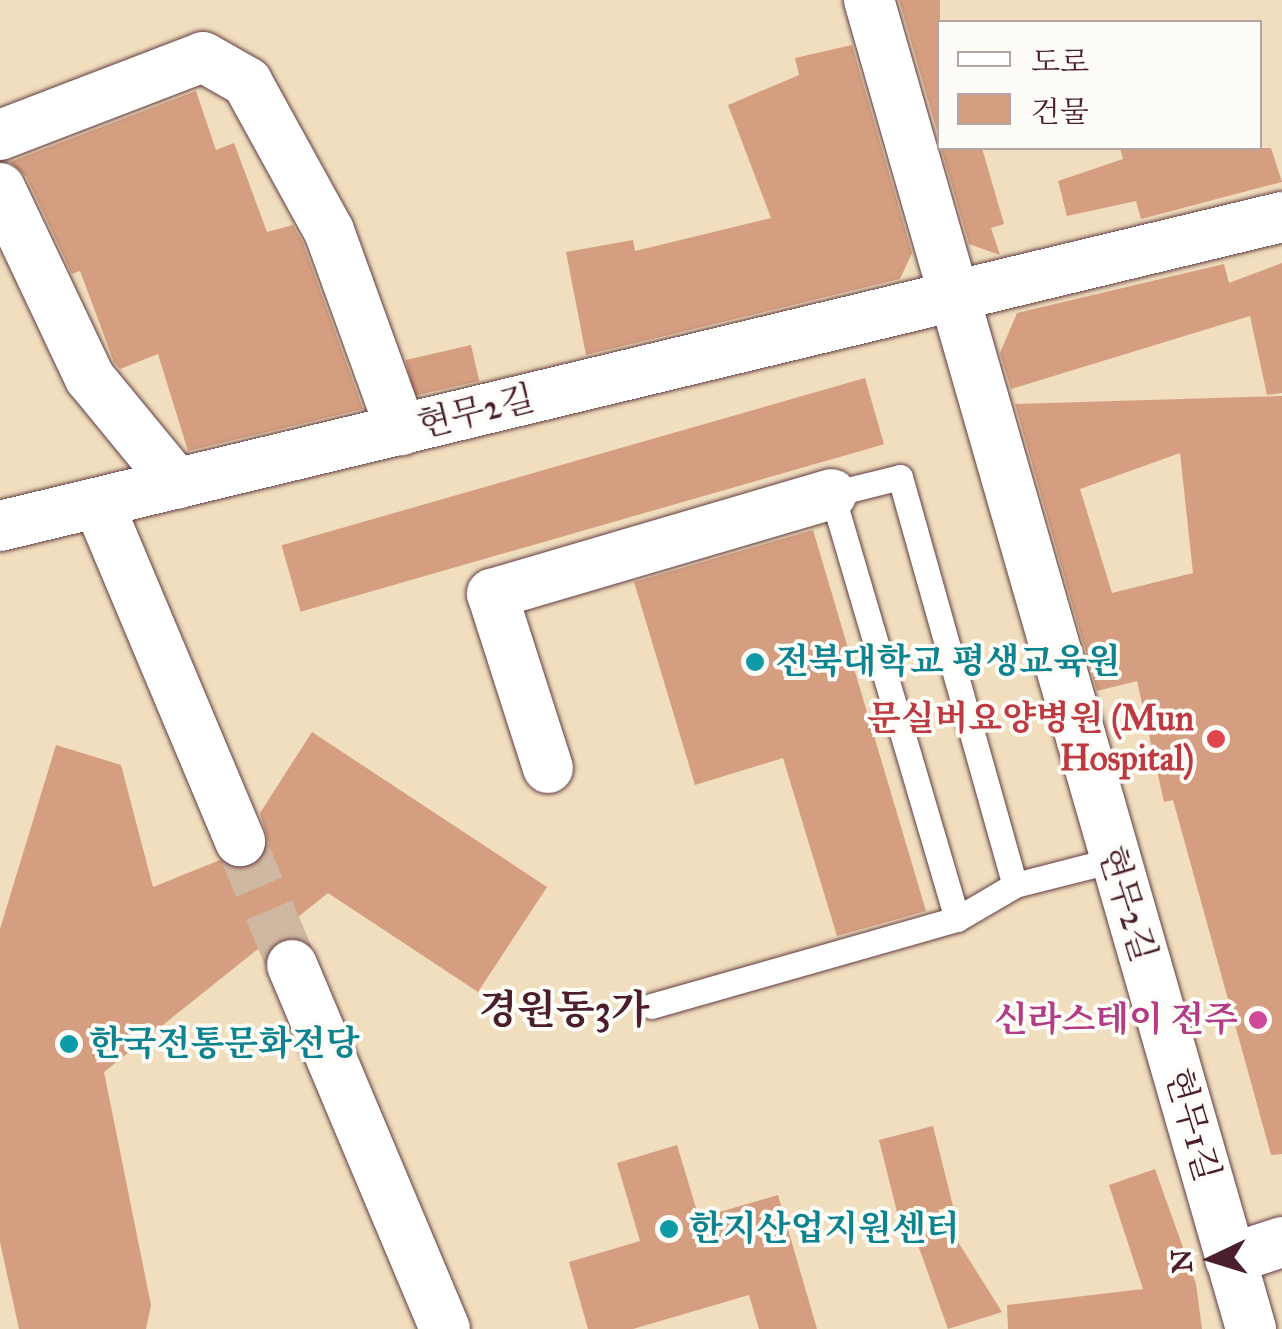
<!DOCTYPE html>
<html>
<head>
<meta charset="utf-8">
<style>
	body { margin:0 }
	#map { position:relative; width:1282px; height:1329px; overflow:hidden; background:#f0debe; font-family:"IM FELL Great Primer","Noto Serif KR",serif }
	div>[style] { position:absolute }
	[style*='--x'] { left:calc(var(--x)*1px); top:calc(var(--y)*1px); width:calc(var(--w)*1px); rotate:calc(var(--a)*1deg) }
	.building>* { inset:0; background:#d59e81; transform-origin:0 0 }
	.street-tunnel>* { height:50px; margin-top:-25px; transform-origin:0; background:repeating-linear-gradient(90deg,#cfb8a1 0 50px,transparent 0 75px) }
	.roads { filter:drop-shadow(0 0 2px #633c41) drop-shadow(0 0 2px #633c41) }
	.lane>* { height:25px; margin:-12.5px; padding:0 12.5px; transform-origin:12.5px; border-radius:12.5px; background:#fff }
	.street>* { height:50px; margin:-25px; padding:0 25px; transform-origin:25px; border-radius:25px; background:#fff }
	.dots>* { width:28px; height:28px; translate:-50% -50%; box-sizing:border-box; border:5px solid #fdfcf7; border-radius:50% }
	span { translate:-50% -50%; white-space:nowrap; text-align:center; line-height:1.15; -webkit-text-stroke:8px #fdfcf7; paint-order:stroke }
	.street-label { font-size:35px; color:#4a1f2b }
	.culture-label { font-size:35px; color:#0d838f; font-weight:700 }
	.left { translate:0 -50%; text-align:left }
	.health-label { font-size:35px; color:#be3a42; font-weight:700 }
	.right { translate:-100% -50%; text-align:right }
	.hotel-label { font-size:35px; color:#b23c85; font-weight:700 }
	.quarter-label { font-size:40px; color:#4a1f2b; font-weight:700 }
	.legend { position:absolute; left:937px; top:20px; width:325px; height:130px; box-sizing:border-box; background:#fdfcf7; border:2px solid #b5a4a5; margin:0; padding:12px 18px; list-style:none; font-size:30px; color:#4a1f2b }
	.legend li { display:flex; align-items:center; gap:20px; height:50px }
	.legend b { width:50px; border:2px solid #b5a4a5 }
	.north { position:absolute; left:1162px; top:1209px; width:100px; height:100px; -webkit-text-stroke:8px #fdfcf7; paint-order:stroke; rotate:266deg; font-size:28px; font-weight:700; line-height:40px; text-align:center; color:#4a1f2b }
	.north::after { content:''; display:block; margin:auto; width:35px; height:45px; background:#4a1f2b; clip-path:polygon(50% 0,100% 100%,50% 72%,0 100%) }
</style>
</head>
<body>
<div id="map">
	<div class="building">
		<i style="clip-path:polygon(899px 0,940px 0,940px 141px)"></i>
		<i style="clip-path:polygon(852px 45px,912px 253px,900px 279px,586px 355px,566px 252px,633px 240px,635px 251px,771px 218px,728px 105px,799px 75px,795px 58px)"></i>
		<i style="clip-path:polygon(196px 91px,216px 150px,234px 143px,267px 232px,293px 225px,303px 243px,363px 409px,188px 451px,158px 354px,120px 369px,114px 362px,80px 271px,72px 274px,26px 176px,10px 162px)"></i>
		<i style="clip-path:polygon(941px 148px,982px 148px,1004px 224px,991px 228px,1000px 255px,969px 244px)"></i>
		<i style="clip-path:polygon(1120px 148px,1271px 148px,1282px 182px,1141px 219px,1136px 201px,1067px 216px,1058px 181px,1123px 159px)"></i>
		<i style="clip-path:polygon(1282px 263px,1282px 393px,1267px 395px,1250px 316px,1011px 389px,1000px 353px,1017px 313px,1224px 264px,1229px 283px)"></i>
		<i style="left:471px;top:345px;width:37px;height:67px;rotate:77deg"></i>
		<i style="left:865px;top:378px;width:69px;height:607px;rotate:74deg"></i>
		<i style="clip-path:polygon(evenodd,1282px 396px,1282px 1154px,1271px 1155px,1173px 800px,1164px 802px,1137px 681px,1097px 691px,1015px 404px,1282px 396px,1180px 453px,1193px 573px,1112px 593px,1080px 489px,1180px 453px)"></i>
		<i style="clip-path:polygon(813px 530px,926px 911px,837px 936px,783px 758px,695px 785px,634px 582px)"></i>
		<i style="clip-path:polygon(312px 732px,547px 887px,478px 992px,328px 893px,104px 1072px,151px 1305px,146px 1329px,19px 1329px,0 1242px,0 929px,56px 745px,121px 765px,153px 887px,220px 860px,237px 870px,262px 859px,269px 844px,260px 813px)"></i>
		<i style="clip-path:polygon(933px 1126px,953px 1206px,938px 1210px,1002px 1312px,948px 1329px,908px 1217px,899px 1220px,879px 1140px)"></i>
		<i style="clip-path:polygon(677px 1145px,699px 1218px,778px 1195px,817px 1329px,759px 1329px,749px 1295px,633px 1329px,588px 1329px,569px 1262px,640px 1241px,617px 1163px)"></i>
		<i style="clip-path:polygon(1155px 1169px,1196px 1284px,1202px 1329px,1008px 1329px,1007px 1305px,1143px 1289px,1109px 1185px)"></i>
	</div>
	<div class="street-tunnel">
		<i style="--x:240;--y:841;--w:134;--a:67.2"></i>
	</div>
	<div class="roads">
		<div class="lane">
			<i style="--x:957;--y:919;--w:443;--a:-106.4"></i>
			<i style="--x:832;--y:494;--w:70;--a:-14"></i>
			<i style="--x:900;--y:477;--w:424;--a:74.3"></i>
			<i style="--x:651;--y:1006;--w:318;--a:-15.9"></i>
			<i style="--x:957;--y:919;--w:67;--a:-30.4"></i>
			<i style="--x:1015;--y:885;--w:101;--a:-14.3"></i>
		</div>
		<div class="street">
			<i style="--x:869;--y:0;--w:1383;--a:73.96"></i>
			<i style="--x:0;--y:135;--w:217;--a:-21"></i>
			<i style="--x:203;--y:57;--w:51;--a:29.6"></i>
			<i style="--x:247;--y:82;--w:170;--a:61.2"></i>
			<i style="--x:329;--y:231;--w:212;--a:70.1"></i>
			<i style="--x:0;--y:188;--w:210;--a:64.7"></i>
			<i style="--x:90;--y:378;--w:137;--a:50.6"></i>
			<i style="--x:98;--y:503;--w:367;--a:67.2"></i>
			<i style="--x:0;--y:526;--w:1319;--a:-13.55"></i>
			<i style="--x:548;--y:768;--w:183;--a:-107.8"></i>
			<i style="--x:492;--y:594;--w:354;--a:-16.4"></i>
			<i style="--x:292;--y:965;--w:395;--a:67.2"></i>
			<i style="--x:1230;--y:1259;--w:55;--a:-18.1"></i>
		</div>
	</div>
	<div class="dots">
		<i style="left:755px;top:662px;background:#0f9aa8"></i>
		<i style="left:1216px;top:739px;background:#e0444e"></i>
		<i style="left:1258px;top:1020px;background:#d1479c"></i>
		<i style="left:69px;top:1044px;background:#0f9aa8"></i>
		<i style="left:669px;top:1229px;background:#0f9aa8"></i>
	</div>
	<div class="street-label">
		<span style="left:476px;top:412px;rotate:-14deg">현무2길</span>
		<span style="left:1127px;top:904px;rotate:73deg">현무2길</span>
		<span style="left:1192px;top:1125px;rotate:74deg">현무1길</span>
	</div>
	<div class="culture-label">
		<span class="left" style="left:775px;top:662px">전북대학교 평생교육원</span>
		<span class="left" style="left:89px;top:1044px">한국전통문화전당</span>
		<span class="left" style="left:689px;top:1229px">한지산업지원센터</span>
	</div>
	<div class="health-label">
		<span class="right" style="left:1194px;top:739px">문실버요양병원 (Mun<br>Hospital)</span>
	</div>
	<div class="hotel-label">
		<span class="right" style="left:1238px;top:1020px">신라스테이 전주</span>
	</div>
	<div class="quarter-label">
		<span style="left:564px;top:1010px">경원동3가</span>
	</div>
	<ul class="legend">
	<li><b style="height:12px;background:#fff"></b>도로</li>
	<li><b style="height:28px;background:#d59e81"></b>건물</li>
	</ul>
	<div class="north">N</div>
</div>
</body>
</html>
